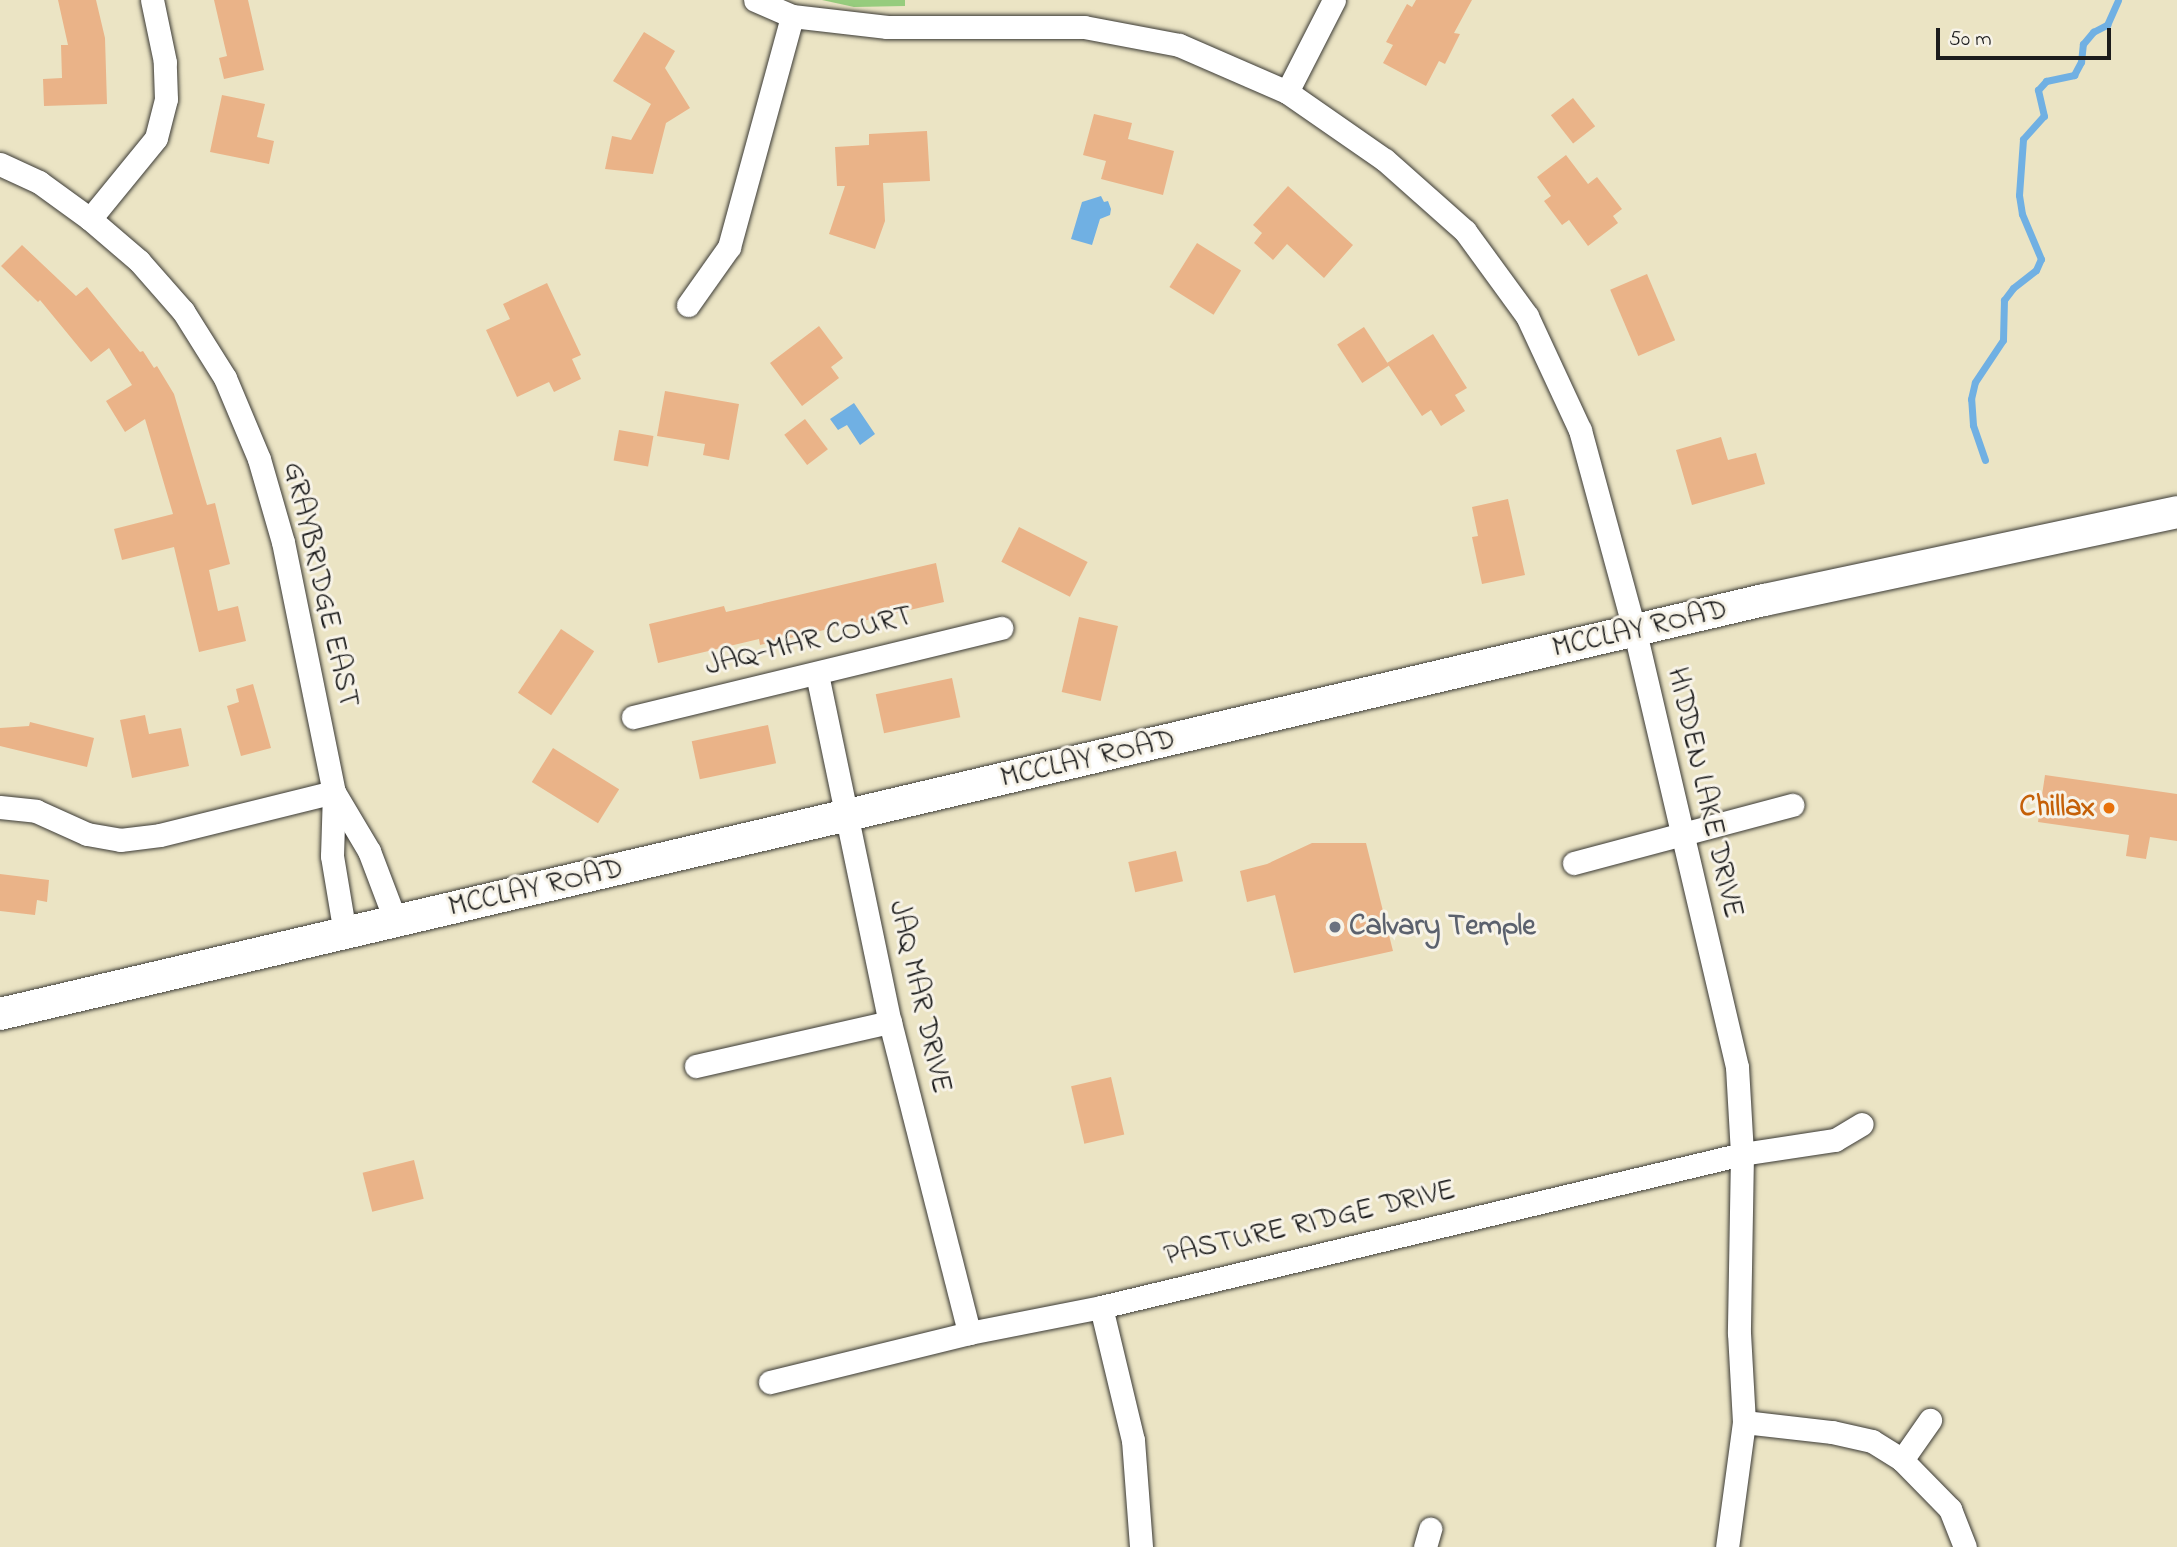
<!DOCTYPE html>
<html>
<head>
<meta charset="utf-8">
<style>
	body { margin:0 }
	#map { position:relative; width:2177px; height:1547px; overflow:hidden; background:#ebe4c4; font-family:"Indie Flower",sans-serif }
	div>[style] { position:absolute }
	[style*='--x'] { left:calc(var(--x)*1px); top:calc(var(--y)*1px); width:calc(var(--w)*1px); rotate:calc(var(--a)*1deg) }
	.green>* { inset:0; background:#96cc7d }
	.water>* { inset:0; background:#70b0e3 }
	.stream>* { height:7px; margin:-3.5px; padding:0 3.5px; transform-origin:3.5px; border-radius:3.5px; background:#70b0e3 }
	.building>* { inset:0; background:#eab388; transform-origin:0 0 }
	.roads { filter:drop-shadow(0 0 2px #3b3a35) drop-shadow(0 0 2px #3b3a35) }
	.minor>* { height:23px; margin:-11.5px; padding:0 11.5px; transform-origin:11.5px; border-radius:11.5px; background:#fff }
	.secondary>* { height:32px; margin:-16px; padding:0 16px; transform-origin:16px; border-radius:16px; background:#fff }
	.dots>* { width:19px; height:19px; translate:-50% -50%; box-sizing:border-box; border:4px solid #f7f3e8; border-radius:50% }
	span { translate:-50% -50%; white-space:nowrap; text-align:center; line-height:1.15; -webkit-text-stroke:6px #f7f3e8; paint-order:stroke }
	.street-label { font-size:30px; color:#1c1c1c }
	.food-label { font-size:30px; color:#c56008; font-weight:700 }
	.right { translate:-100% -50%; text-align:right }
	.worship-label { font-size:30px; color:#5b616d; font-weight:700 }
	.left { translate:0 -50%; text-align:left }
	.scale { position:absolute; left:1936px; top:28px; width:175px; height:32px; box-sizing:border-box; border:4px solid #1c1c1c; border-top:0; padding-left:9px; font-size:21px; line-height:24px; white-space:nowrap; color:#1c1c1c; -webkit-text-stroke:5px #f7f3e8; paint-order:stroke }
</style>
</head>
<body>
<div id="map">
	<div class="green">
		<i style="clip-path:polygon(822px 0,905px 0,905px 6px,854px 7px)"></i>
	</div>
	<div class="water">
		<i style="clip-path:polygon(1101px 196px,1104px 202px,1108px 201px,1111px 209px,1110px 215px,1100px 219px,1092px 245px,1071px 239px,1082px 202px)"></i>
		<i style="clip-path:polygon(854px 403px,875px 434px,860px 445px,847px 425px,838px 430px,830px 419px)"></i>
	</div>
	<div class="stream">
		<i style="--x:1985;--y:460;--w:37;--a:-109"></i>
		<i style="--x:1973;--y:425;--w:26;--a:-94"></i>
		<i style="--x:1971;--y:399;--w:17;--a:-77"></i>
		<i style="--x:1975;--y:382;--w:50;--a:-56.3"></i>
		<i style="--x:2003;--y:340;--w:40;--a:-88.6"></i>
		<i style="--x:2004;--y:300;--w:15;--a:-53"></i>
		<i style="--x:2013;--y:288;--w:29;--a:-38"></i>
		<i style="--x:2036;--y:270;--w:12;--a:-66"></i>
		<i style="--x:2041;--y:259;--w:49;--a:-112.9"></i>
		<i style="--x:2022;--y:214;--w:19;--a:-99"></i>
		<i style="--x:2019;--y:195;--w:56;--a:-85.9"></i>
		<i style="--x:2023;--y:139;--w:31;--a:-48"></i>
		<i style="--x:2044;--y:116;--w:27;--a:-103"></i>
		<i style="--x:2038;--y:90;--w:12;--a:-48"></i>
		<i style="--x:2046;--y:81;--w:29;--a:-12"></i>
		<i style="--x:2074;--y:75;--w:15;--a:-62"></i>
		<i style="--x:2081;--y:62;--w:18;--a:-84"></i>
		<i style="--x:2083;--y:44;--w:16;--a:-50"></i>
		<i style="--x:2093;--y:32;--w:16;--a:-27"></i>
		<i style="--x:2107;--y:25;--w:27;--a:-66"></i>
	</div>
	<div class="building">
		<i style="clip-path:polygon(58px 0,96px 0,105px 38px,107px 104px,44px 106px,43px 79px,62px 78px,61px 45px,68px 45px)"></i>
		<i style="clip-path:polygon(214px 0,248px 0,264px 70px,224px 79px,219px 58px,227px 56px)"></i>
		<i style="clip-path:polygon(1416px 0,1472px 0,1454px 33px,1460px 34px,1445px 64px,1439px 61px,1426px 86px,1383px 63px,1393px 45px,1386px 42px,1407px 4px,1412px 7px)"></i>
		<i style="clip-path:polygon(644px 32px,675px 51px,665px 68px,690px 108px,666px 123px,653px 174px,605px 169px,612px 136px,631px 140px,651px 104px,613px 81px)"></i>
		<i style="clip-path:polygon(222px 95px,265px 104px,257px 137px,274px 141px,269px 164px,210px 152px)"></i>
		<i style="left:1573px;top:98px;width:36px;height:28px;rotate:52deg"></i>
		<i style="clip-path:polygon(1094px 114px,1132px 123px,1128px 139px,1174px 151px,1163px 195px,1101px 179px,1106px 161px,1083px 155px)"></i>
		<i style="clip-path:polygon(927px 131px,930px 181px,883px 183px,885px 221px,875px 249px,829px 234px,845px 186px,837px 186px,835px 147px,869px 145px,869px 134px)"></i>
		<i style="clip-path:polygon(1566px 155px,1588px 184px,1597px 177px,1622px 209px,1613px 216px,1618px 223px,1588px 246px,1569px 220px,1562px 225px,1544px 201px,1551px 196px,1537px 177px)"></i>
		<i style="clip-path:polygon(1288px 186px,1353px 245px,1324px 278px,1287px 244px,1273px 260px,1254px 243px,1262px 233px,1253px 225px)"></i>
		<i style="left:1197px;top:243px;width:52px;height:52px;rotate:32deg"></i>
		<i style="clip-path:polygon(22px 245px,76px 296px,87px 287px,140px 352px,143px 351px,154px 368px,157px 366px,174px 394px,207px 505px,215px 503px,230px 564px,209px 570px,218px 611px,238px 606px,246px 641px,199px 652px,174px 547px,122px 560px,114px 529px,173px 514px,145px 419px,125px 432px,106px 401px,132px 385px,109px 348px,91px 362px,40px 300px,38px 302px,1px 266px)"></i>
		<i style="left:1647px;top:274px;width:72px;height:40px;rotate:67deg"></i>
		<i style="clip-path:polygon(547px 283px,581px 355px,572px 359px,581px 379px,554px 392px,549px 382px,517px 397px,486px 330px,510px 319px,503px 304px)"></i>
		<i style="clip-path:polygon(819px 326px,843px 358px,831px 367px,839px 378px,802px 406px,770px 363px)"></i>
		<i style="left:1364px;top:327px;width:46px;height:32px;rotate:57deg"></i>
		<i style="clip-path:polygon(1433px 334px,1467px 388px,1455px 395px,1465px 411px,1441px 426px,1431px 410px,1422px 416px,1387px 363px)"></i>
		<i style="clip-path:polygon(665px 391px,739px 404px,729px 460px,703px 455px,705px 444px,657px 436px)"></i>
		<i style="left:805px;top:419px;width:38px;height:26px;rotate:53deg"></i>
		<i style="left:619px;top:430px;width:35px;height:31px;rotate:10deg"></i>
		<i style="clip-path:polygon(1721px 437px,1728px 460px,1756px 453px,1765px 484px,1692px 505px,1676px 450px)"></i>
		<i style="clip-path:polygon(1508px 499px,1525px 575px,1482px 584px,1472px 537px,1478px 536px,1472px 507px)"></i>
		<i style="left:1019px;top:527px;width:77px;height:39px;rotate:27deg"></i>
		<i style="clip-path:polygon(936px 563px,944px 602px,760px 645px,759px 639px,658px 663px,649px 624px,724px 606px,726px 612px)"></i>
		<i style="left:1079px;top:617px;width:40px;height:77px;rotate:13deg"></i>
		<i style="left:561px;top:629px;width:40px;height:77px;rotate:34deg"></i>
		<i style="left:952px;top:678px;width:40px;height:78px;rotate:78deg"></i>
		<i style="clip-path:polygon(253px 684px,271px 748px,241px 756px,227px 706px,239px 702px,236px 689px)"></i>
		<i style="clip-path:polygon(145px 715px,149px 734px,181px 728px,189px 766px,132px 778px,120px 720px)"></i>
		<i style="clip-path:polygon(30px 722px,94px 738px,87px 767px,0 746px,0 728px,29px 726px)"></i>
		<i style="left:768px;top:725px;width:39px;height:78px;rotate:78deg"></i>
		<i style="left:553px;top:748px;width:78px;height:40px;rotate:32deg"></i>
		<i style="clip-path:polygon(2045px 775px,2177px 794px,2177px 841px,2150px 837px,2146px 859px,2126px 856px,2129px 835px,2038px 822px)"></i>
		<i style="clip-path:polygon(1312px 843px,1366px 843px,1393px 951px,1294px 973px,1275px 895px,1247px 902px,1240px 871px,1267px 864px)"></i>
		<i style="left:1176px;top:851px;width:31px;height:49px;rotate:77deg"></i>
		<i style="clip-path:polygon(0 874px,49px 880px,47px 902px,37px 900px,35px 915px,0 911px)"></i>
		<i style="left:1111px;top:1077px;width:59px;height:41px;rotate:77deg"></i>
		<i style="left:414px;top:1160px;width:40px;height:53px;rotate:76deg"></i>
	</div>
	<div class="roads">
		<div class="minor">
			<i style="--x:755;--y:0;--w:40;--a:23.4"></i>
			<i style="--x:792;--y:16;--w:96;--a:6.6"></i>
			<i style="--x:887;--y:27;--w:197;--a:0"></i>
			<i style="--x:1084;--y:27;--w:97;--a:10.7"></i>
			<i style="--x:1179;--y:45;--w:118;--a:23.5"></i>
			<i style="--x:1287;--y:92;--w:119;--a:34.8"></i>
			<i style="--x:1385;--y:160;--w:107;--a:41.6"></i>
			<i style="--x:1465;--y:231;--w:105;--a:53.9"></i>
			<i style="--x:1527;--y:316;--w:126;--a:65.1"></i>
			<i style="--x:1580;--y:430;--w:209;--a:74.8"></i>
			<i style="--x:1635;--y:632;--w:447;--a:76.8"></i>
			<i style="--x:1737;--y:1067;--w:87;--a:86.7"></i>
			<i style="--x:1742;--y:1154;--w:179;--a:91"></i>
			<i style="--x:1739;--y:1333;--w:89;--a:86.8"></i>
			<i style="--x:1744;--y:1422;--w:126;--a:97.7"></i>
			<i style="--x:1287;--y:92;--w:103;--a:-62.9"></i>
			<i style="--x:0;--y:164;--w:43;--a:24.8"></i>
			<i style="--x:39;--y:182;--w:63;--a:36"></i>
			<i style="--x:90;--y:219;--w:65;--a:40.6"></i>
			<i style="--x:139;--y:261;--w:67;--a:48.7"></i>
			<i style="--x:183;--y:311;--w:79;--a:57.9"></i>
			<i style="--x:225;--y:378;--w:88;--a:67.2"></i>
			<i style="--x:259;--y:459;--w:86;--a:73.9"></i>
			<i style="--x:283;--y:542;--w:255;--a:78.5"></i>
			<i style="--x:334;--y:792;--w:64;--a:91.8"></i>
			<i style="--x:332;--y:856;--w:79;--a:80.5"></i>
			<i style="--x:90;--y:219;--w:104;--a:-50.8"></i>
			<i style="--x:156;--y:138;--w:40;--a:-75.6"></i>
			<i style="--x:166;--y:99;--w:37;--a:-92"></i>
			<i style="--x:165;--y:62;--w:63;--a:-101.8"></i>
			<i style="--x:688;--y:305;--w:71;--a:-54.7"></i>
			<i style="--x:729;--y:247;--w:239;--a:-74.7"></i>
			<i style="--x:817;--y:674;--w:356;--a:78.2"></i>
			<i style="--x:890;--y:1022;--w:321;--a:75.7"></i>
			<i style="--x:633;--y:717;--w:379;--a:-13.6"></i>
			<i style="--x:334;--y:792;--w:69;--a:59.3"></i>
			<i style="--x:369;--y:851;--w:76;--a:69.2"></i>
			<i style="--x:0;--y:807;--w:36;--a:6"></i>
			<i style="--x:36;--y:811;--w:56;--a:24.3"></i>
			<i style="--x:87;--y:834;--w:34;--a:10"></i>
			<i style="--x:120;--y:840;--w:40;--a:-7.1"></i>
			<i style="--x:160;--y:835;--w:179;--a:-13.9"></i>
			<i style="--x:1574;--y:863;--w:226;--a:-14.9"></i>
			<i style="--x:696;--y:1066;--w:199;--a:-12.8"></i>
			<i style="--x:1101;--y:1307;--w:137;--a:76.5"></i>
			<i style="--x:1133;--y:1440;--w:107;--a:85.7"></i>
			<i style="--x:770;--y:1382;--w:205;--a:-13.8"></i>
			<i style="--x:969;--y:1333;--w:135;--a:-11.1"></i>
			<i style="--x:1101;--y:1307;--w:659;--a:-13.42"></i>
			<i style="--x:1742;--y:1154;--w:94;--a:-8.6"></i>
			<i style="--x:1835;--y:1140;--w:31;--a:-31"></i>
			<i style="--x:1744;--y:1422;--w:89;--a:6.5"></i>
			<i style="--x:1832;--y:1432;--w:41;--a:12.7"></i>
			<i style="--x:1872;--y:1441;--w:36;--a:32"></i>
			<i style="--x:1902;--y:1460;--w:69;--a:45.6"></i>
			<i style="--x:1950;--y:1509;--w:41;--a:68.5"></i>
			<i style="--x:1902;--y:1460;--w:49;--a:-55"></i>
			<i style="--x:1425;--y:1547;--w:19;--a:-74"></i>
		</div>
		<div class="secondary">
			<i style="--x:0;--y:1014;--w:1812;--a:-13.21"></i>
			<i style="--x:1764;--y:600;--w:422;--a:-12"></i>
		</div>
	</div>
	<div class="dots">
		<i style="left:2109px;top:808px;background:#e8710a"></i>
		<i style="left:1335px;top:927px;background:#6b7280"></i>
	</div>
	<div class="street-label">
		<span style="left:320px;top:585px;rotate:77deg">GRAYBRIDGE EAST</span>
		<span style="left:1640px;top:630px;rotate:-13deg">MCCLAY ROAD</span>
		<span style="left:809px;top:642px;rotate:-14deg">JAQ-MAR COURT</span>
		<span style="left:1088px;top:760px;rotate:-13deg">MCCLAY ROAD</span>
		<span style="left:1704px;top:793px;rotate:77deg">HIDDEN LAKE DRIVE</span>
		<span style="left:536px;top:889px;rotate:-13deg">MCCLAY ROAD</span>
		<span style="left:919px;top:997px;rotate:77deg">JAQ MAR DRIVE</span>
		<span style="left:1310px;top:1224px;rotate:-13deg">PASTURE RIDGE DRIVE</span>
	</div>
	<div class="food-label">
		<span class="right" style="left:2095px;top:808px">Chillax</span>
	</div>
	<div class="worship-label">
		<span class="left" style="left:1349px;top:927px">Calvary Temple</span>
	</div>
	<div class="scale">50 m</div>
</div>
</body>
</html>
